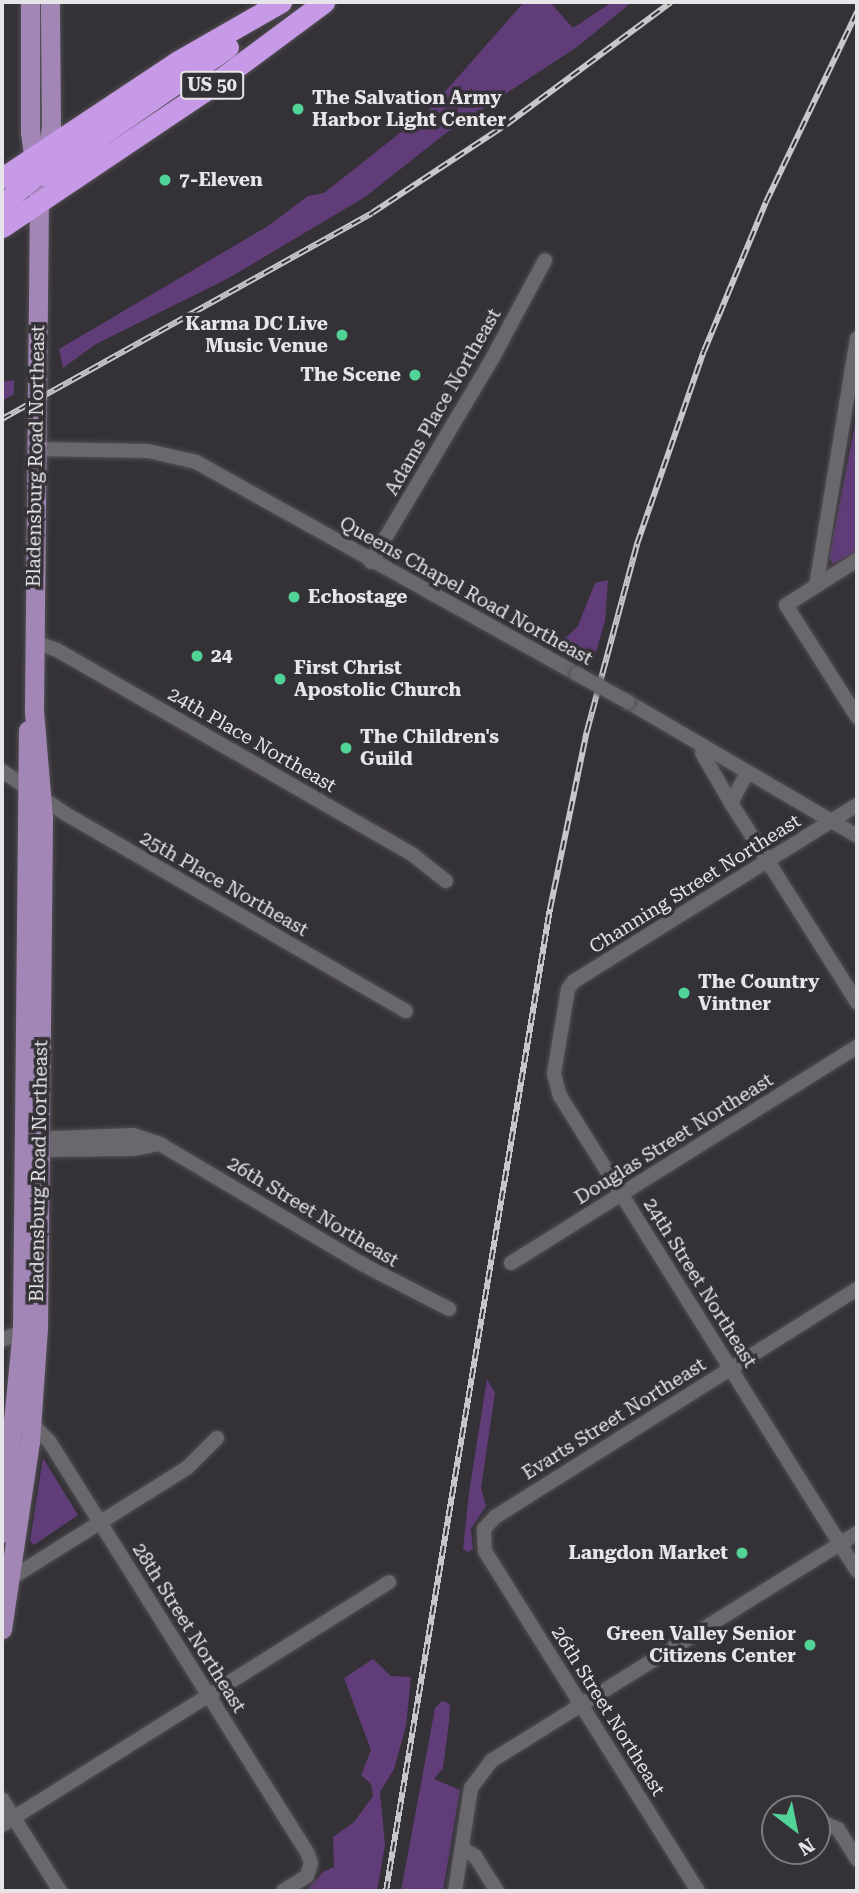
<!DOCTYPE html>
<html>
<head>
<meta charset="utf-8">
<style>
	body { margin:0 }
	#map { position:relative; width:859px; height:1893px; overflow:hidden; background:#353237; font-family:"Roboto Serif",serif }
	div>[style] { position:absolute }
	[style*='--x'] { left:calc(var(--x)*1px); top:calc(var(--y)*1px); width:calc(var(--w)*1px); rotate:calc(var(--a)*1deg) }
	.green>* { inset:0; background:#603c78 }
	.roads { filter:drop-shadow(0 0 2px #514f53) drop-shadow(0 0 2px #514f53) }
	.minor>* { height:14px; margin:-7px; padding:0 7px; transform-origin:7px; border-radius:7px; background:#6b686d }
	.major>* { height:19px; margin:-9.5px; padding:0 9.5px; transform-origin:9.5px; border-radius:9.5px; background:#a286b6 }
	.highway>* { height:21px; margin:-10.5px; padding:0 10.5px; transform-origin:10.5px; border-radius:10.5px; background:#c79ae7 }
	.rail>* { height:6px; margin-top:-3px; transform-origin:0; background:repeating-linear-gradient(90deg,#353237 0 10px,#c8c6c9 0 20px); box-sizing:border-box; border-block:2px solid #c8c6c9 }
	.bridges { filter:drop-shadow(0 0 2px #514f53) drop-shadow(0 0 2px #514f53) }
	.minor-bridge>* { height:14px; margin:-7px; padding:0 7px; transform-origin:7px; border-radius:7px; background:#6b686d }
	.dots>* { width:19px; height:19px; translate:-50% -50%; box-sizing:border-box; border:4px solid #353237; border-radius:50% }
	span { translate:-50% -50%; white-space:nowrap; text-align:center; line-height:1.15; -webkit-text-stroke:7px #353237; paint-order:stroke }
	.shield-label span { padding:2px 5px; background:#353237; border:2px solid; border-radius:5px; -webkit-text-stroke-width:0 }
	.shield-label { font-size:18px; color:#e7e5e8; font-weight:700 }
	.poi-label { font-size:19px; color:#e7e5e8; font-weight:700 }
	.left { translate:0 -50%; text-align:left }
	.right { translate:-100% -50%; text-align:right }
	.street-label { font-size:19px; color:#e7e5e8 }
	.frame { position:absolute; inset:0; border:4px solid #e7e5e8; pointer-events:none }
	.north { position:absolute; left:761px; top:1795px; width:70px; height:70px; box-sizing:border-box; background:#353237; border:2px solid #7c7a7e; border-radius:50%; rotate:148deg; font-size:19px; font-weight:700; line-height:28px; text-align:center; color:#e7e5e8 }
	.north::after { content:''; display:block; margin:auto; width:24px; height:32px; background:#51d398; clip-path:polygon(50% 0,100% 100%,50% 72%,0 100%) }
</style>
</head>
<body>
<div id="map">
	<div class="green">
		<i style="clip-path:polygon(524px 2px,550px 2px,573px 28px,612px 2px,632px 2px,577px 47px,446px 133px,365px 197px,227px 279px,96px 344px,63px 368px,59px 349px,268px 226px,308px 196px,324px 193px,429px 110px)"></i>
		<i style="clip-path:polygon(14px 380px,14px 394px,2px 401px,2px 382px)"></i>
		<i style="clip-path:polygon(857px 414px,857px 552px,833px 564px,829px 558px)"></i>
		<i style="clip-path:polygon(608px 580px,605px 621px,592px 666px,564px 650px,561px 642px,578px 626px,595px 583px)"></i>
		<i style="clip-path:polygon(487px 1379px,495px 1393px,481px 1488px,486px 1506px,471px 1529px,473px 1549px,468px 1552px,463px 1549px,469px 1493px)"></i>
		<i style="clip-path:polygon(43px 1458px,78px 1515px,34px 1545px,30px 1541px)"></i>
		<i style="clip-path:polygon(373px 1659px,391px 1676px,411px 1677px,406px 1726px,394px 1769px,380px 1792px,385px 1845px,377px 1891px,306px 1891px,323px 1872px,334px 1867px,333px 1837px,354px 1822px,373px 1796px,371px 1784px,361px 1775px,371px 1750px,344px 1678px)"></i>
		<i style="clip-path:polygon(442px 1701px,450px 1704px,449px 1722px,443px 1768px,434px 1779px,460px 1790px,443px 1891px,401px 1891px,435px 1708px)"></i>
	</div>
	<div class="roads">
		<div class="minor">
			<i style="--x:36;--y:449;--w:112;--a:1"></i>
			<i style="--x:148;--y:451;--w:49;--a:12.9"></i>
			<i style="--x:196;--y:462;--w:436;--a:29.1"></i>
			<i style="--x:857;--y:560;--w:84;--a:147.6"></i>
			<i style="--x:786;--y:605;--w:133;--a:57.6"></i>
			<i style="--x:371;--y:562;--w:236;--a:-59.2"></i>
			<i style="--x:492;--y:359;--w:112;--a:-61.8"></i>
			<i style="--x:816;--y:586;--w:251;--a:-80.6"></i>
			<i style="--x:35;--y:642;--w:23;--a:20"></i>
			<i style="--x:57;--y:650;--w:411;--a:29.9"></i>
			<i style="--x:413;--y:855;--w:42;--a:38.2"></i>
			<i style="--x:628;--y:702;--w:265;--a:30.3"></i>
			<i style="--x:702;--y:753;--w:58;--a:59.9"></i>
			<i style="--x:2;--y:771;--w:77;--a:33.9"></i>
			<i style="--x:66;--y:814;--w:393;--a:30.1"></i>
			<i style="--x:747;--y:773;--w:34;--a:118"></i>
			<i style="--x:731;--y:803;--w:236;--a:57.7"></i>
			<i style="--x:857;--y:805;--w:333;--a:148.1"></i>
			<i style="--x:574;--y:981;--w:10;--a:127"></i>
			<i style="--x:568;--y:989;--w:86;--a:99.4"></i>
			<i style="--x:554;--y:1074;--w:23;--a:75"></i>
			<i style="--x:560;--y:1096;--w:560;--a:57.98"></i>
			<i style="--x:31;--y:1139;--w:102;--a:-2.2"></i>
			<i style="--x:133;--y:1135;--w:28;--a:18"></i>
			<i style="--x:160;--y:1144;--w:235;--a:30.7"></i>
			<i style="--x:362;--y:1264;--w:98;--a:27.3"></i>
			<i style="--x:33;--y:1150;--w:101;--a:-0.6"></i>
			<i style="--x:134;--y:1149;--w:25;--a:-11"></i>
			<i style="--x:511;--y:1263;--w:408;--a:-32"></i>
			<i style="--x:2;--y:1340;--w:30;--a:-23"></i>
			<i style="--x:23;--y:1424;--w:14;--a:17"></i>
			<i style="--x:36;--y:1428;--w:18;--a:45"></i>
			<i style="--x:49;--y:1441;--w:487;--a:57.9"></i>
			<i style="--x:308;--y:1854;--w:9;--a:72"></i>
			<i style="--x:311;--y:1863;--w:14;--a:107"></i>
			<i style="--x:307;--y:1876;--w:28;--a:148"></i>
			<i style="--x:5;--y:1582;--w:216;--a:-32.1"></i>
			<i style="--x:188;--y:1467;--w:41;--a:-45"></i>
			<i style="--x:2;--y:1799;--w:109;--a:57.8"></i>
			<i style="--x:824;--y:1823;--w:15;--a:23"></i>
			<i style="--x:838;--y:1829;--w:36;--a:58"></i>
			<i style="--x:2;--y:1825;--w:457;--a:-32.1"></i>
			<i style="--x:462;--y:1849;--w:15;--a:28"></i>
			<i style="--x:475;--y:1856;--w:41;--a:57.8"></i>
			<i style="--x:455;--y:1891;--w:104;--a:-81.2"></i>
			<i style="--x:471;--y:1788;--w:34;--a:-53"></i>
			<i style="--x:491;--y:1761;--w:431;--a:-31.9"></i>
			<i style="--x:698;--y:1891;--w:401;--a:-122.1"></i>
			<i style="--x:485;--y:1551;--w:22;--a:-93"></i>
			<i style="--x:484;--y:1529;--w:16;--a:-47"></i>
			<i style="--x:495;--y:1517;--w:428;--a:-32.2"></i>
		</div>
		<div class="major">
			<i style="--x:46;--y:158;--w:30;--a:-81"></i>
			<i style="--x:51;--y:128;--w:126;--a:-90.5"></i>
			<i style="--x:2;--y:1533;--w:205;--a:-84.4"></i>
			<i style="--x:22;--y:1329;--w:599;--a:-89.43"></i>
			<i style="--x:2;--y:1629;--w:189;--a:-81.5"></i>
			<i style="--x:30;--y:1442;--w:114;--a:-86"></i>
			<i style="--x:38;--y:1328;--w:510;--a:-89.44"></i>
			<i style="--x:43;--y:818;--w:108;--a:-94.8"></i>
			<i style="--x:34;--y:710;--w:508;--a:-89.44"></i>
			<i style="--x:39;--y:202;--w:71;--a:-97.3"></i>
			<i style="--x:30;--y:132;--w:130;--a:-90"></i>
		</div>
		<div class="highway">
			<i style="--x:44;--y:175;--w:224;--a:-34.8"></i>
			<i style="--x:2;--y:178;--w:211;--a:-33.6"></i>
			<i style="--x:178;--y:61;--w:119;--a:-29.8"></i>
			<i style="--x:2;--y:205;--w:38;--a:-42"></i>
			<i style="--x:30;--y:180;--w:26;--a:-58"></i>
			<i style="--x:2;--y:227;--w:242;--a:-33.9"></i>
			<i style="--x:203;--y:92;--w:151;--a:-36.6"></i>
		</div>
	</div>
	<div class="rail">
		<i style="--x:2;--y:419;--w:423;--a:-29.1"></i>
		<i style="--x:372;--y:213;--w:162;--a:-33.4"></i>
		<i style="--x:507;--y:124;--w:204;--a:-36.6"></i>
		<i style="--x:386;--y:1891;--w:996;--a:-80.52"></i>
		<i style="--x:550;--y:909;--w:182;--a:-78.3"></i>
		<i style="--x:587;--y:731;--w:194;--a:-75"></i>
		<i style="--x:637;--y:544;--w:204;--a:-70.9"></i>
		<i style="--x:704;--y:351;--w:161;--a:-67.4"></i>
		<i style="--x:766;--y:202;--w:211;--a:-64.4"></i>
	</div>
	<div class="bridges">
		<div class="minor-bridge">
			<i style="--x:577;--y:674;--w:58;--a:28.8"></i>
		</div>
	</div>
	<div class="dots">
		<i style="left:298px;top:109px;background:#51d398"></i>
		<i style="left:165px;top:180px;background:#51d398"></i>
		<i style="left:342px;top:335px;background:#51d398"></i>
		<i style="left:415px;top:375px;background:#51d398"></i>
		<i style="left:294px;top:597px;background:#51d398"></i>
		<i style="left:197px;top:656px;background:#51d398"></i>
		<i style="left:280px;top:679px;background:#51d398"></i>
		<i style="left:346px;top:748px;background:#51d398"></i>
		<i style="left:684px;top:993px;background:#51d398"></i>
		<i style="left:742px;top:1553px;background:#51d398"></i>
		<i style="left:810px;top:1645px;background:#51d398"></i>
	</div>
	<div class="shield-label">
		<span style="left:212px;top:85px">US 50</span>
	</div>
	<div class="poi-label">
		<span class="left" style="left:312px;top:109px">The Salvation Army<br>Harbor Light Center</span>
		<span class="left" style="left:179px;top:180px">7-Eleven</span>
		<span class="right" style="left:328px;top:335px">Karma DC Live<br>Music Venue</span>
		<span class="right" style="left:401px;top:375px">The Scene</span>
		<span class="left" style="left:308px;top:597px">Echostage</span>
		<span class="left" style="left:211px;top:656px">24</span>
		<span class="left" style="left:294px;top:679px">First Christ<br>Apostolic Church</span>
		<span class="left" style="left:360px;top:748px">The Children's<br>Guild</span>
		<span class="left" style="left:698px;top:993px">The Country<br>Vintner</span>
		<span class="right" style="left:728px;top:1553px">Langdon Market</span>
		<span class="right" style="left:796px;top:1645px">Green Valley Senior<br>Citizens Center</span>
	</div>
	<div class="street-label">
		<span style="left:443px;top:402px;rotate:-60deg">Adams Place Northeast</span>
		<span style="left:36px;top:456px;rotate:-89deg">Bladensburg Road Northeast</span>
		<span style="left:466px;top:591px;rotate:29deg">Queens Chapel Road Northeast</span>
		<span style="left:252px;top:740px;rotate:30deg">24th Place Northeast</span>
		<span style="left:224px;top:884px;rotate:30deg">25th Place Northeast</span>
		<span style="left:695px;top:884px;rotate:-32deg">Channing Street Northeast</span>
		<span style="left:674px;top:1139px;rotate:-32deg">Douglas Street Northeast</span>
		<span style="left:39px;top:1171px;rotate:-89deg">Bladensburg Road Northeast</span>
		<span style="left:313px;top:1212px;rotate:31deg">26th Street Northeast</span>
		<span style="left:700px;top:1283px;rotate:58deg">24th Street Northeast</span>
		<span style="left:614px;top:1419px;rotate:-32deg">Evarts Street Northeast</span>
		<span style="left:189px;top:1628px;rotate:58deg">28th Street Northeast</span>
		<span style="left:608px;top:1711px;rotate:58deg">26th Street Northeast</span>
	</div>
	<div class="frame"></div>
	<div class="north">N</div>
</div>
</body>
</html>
